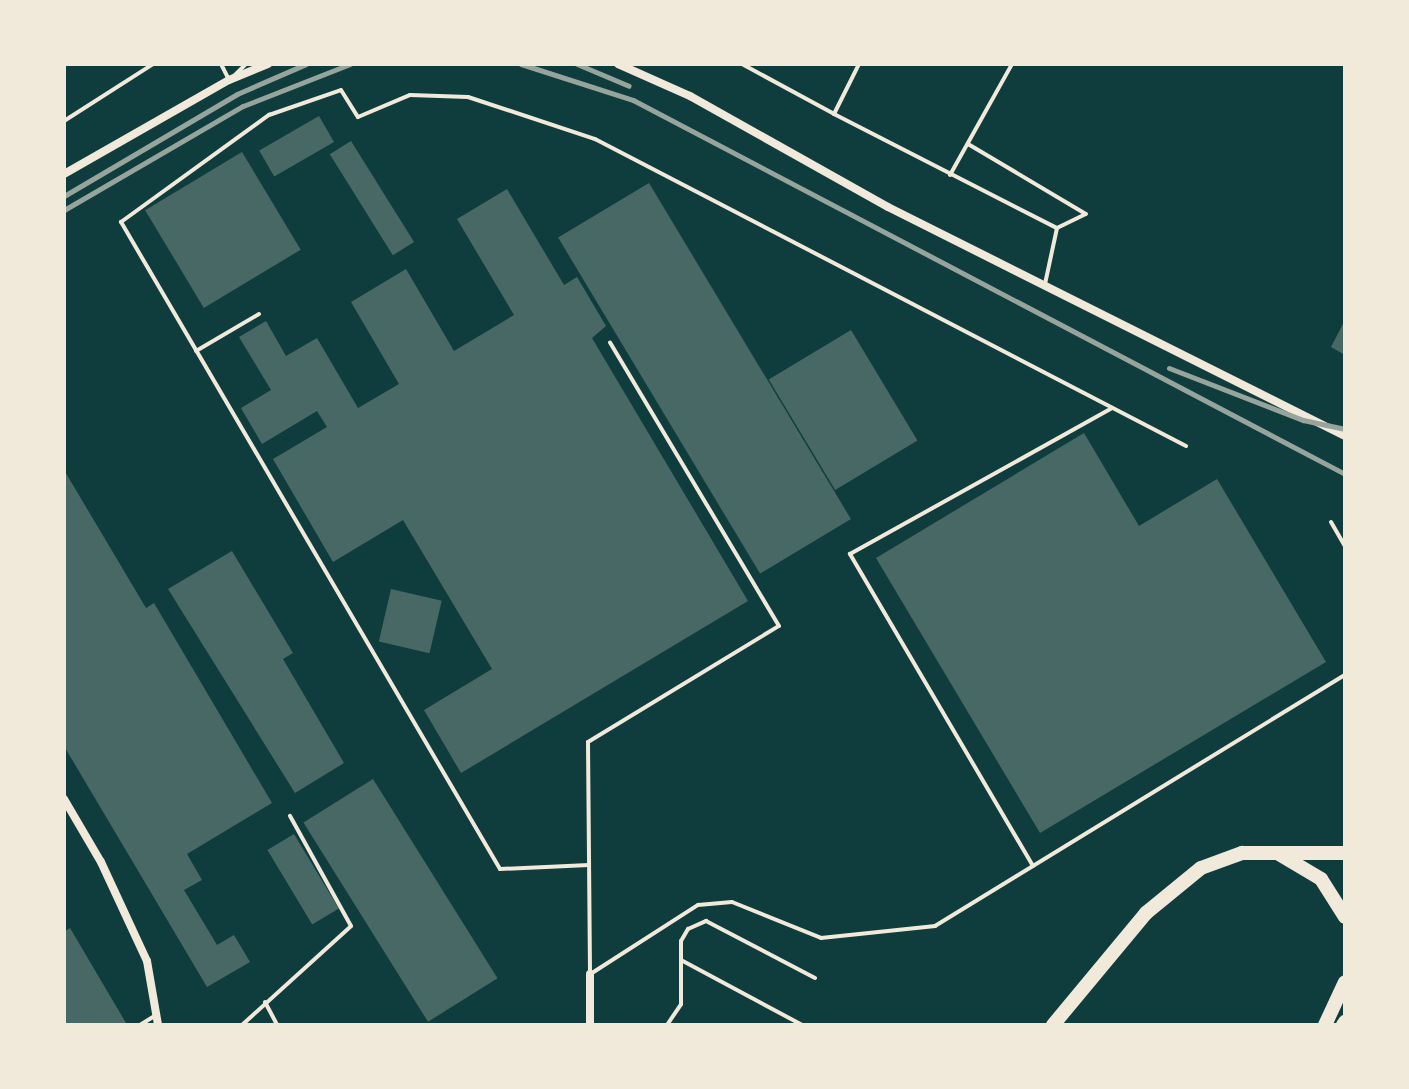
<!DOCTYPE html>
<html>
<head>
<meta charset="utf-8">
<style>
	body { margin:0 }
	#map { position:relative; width:1409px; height:1089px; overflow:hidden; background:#0f3d3e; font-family:"IBM Plex Serif",serif }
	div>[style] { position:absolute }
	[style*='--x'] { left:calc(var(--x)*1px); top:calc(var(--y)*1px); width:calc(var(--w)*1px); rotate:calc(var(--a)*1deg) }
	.building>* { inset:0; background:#486865; transform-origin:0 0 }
	.service>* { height:4px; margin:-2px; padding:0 2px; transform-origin:2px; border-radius:2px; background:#f1e9da }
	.minor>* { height:8px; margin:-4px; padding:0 4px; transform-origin:4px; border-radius:4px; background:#f1e9da }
	.trunk>* { height:14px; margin:-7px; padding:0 7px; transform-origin:7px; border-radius:7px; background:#f1e9da }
	.rail>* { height:5px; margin:-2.5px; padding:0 2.5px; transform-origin:2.5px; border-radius:2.5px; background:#97a49c }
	span { translate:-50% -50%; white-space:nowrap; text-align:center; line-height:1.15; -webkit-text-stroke:6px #f1e9da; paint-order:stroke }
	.frame { position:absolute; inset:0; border:66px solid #f1e9da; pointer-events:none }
</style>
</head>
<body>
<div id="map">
	<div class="building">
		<i style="left:319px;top:116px;width:30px;height:69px;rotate:60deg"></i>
		<i style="left:351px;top:141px;width:119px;height:25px;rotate:58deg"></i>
		<i style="left:242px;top:152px;width:114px;height:113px;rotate:59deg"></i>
		<i style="left:649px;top:183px;width:392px;height:106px;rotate:59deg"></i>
		<i style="clip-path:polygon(507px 189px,564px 285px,577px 277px,606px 326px,592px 338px,748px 601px,461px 773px,424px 710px,492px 669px,403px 520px,333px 562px,273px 459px,327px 427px,317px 411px,262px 444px,241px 408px,271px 390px,239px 337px,266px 321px,286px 356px,317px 338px,358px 408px,399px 384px,351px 302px,406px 269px,454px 351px,514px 315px,457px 219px)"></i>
		<i style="clip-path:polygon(1345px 320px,1345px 355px,1331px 347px)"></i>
		<i style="left:851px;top:330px;width:129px;height:96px;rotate:59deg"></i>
		<i style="clip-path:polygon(1084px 433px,1139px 526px,1217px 479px,1326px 662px,1040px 833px,876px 558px)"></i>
		<i style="clip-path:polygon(64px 470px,146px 608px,154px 603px,272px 803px,187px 854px,202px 880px,184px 890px,217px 945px,234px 935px,250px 962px,207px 987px,64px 746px)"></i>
		<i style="clip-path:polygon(232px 551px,293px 653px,283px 659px,344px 763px,295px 793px,168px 589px)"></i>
		<i style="left:391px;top:589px;width:52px;height:54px;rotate:13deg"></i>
		<i style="left:373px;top:779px;width:235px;height:82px;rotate:58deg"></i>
		<i style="left:294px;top:834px;width:87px;height:31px;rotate:59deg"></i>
		<i style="clip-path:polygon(70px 928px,126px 1023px,122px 1025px,64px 1025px,64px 932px)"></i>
	</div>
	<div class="service">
		<i style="--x:221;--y:64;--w:18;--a:63"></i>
		<i style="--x:742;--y:64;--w:105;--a:28.5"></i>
		<i style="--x:834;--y:114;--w:56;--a:-63.4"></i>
		<i style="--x:235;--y:75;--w:16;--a:-45"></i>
		<i style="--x:834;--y:114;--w:250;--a:27.1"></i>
		<i style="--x:1057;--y:228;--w:57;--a:102.1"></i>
		<i style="--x:64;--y:121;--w:106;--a:-32.6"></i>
		<i style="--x:968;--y:144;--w:137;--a:30.7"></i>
		<i style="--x:950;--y:175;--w:127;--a:-60.8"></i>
		<i style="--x:1057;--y:228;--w:32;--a:-26"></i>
		<i style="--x:196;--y:351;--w:73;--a:-30.4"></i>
		<i style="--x:1331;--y:522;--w:28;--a:60"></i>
		<i style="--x:589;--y:865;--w:89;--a:177.4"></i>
		<i style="--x:500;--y:869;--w:750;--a:-120.36"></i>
		<i style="--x:121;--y:222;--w:183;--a:-35.9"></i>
		<i style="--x:269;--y:115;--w:76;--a:-19.1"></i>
		<i style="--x:341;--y:90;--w:32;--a:58"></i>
		<i style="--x:358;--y:117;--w:56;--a:-22.9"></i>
		<i style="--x:410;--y:95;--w:58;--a:2"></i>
		<i style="--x:468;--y:97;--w:134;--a:18.3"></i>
		<i style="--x:595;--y:139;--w:666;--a:27.45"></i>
		<i style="--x:1033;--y:866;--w:362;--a:-120.4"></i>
		<i style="--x:850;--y:554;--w:300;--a:-29.1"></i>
		<i style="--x:681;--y:960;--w:137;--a:28.2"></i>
		<i style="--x:590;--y:972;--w:230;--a:-90.5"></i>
		<i style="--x:588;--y:742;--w:223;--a:-31.3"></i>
		<i style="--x:779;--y:626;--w:330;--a:-120.8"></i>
		<i style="--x:592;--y:973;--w:126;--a:-32.7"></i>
		<i style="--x:698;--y:905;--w:34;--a:-5"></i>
		<i style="--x:732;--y:902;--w:96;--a:22"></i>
		<i style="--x:821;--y:938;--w:115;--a:-6"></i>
		<i style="--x:935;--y:926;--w:481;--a:-31.5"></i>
		<i style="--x:265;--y:1002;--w:26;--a:62"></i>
		<i style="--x:140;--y:1025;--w:19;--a:-32"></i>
		<i style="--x:242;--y:1025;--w:147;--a:-42.2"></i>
		<i style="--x:351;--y:926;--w:126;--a:-119"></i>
		<i style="--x:667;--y:1025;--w:25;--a:-56"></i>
		<i style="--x:681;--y:1004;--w:63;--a:-90"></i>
		<i style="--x:681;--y:941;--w:14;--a:-60"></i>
		<i style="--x:688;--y:929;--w:20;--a:-24"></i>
		<i style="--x:706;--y:921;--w:123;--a:27.6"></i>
	</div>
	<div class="minor">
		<i style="--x:618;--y:64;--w:79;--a:24"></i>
		<i style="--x:690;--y:96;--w:227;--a:29.3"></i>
		<i style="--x:888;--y:207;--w:511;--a:26.62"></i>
		<i style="--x:64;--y:174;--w:190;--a:-29.7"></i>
		<i style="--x:229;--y:80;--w:42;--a:-22.3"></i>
		<i style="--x:64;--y:799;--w:73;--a:59.6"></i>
		<i style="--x:101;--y:862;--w:109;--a:65.1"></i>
		<i style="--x:147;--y:961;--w:65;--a:80.2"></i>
		<i style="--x:590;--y:974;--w:51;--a:90"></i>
	</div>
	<div class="trunk">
		<i style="--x:1279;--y:854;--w:49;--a:30.8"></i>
		<i style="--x:1321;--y:879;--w:45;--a:57.7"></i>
		<i style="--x:1053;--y:1025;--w:146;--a:-50.3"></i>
		<i style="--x:1146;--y:913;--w:71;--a:-39.3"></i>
		<i style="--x:1201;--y:868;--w:44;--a:-20.1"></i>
		<i style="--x:1242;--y:853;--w:103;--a:0"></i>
		<i style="--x:1325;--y:1025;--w:47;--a:-65.1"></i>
		<i style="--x:1343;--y:1025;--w:4;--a:-56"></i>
	</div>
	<div class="rail">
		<i style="--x:521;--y:64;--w:118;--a:17.8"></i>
		<i style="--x:633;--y:100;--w:804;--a:27.71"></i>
		<i style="--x:577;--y:64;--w:56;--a:22.9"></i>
		<i style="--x:64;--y:196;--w:201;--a:-30.5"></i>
		<i style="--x:237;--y:94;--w:75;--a:-23.5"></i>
		<i style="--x:64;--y:210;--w:207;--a:-30.2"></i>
		<i style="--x:243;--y:106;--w:115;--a:-21.4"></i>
		<i style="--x:1169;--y:368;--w:144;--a:21.2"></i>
		<i style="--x:1303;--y:420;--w:43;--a:12.1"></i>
	</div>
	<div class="frame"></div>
</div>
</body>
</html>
